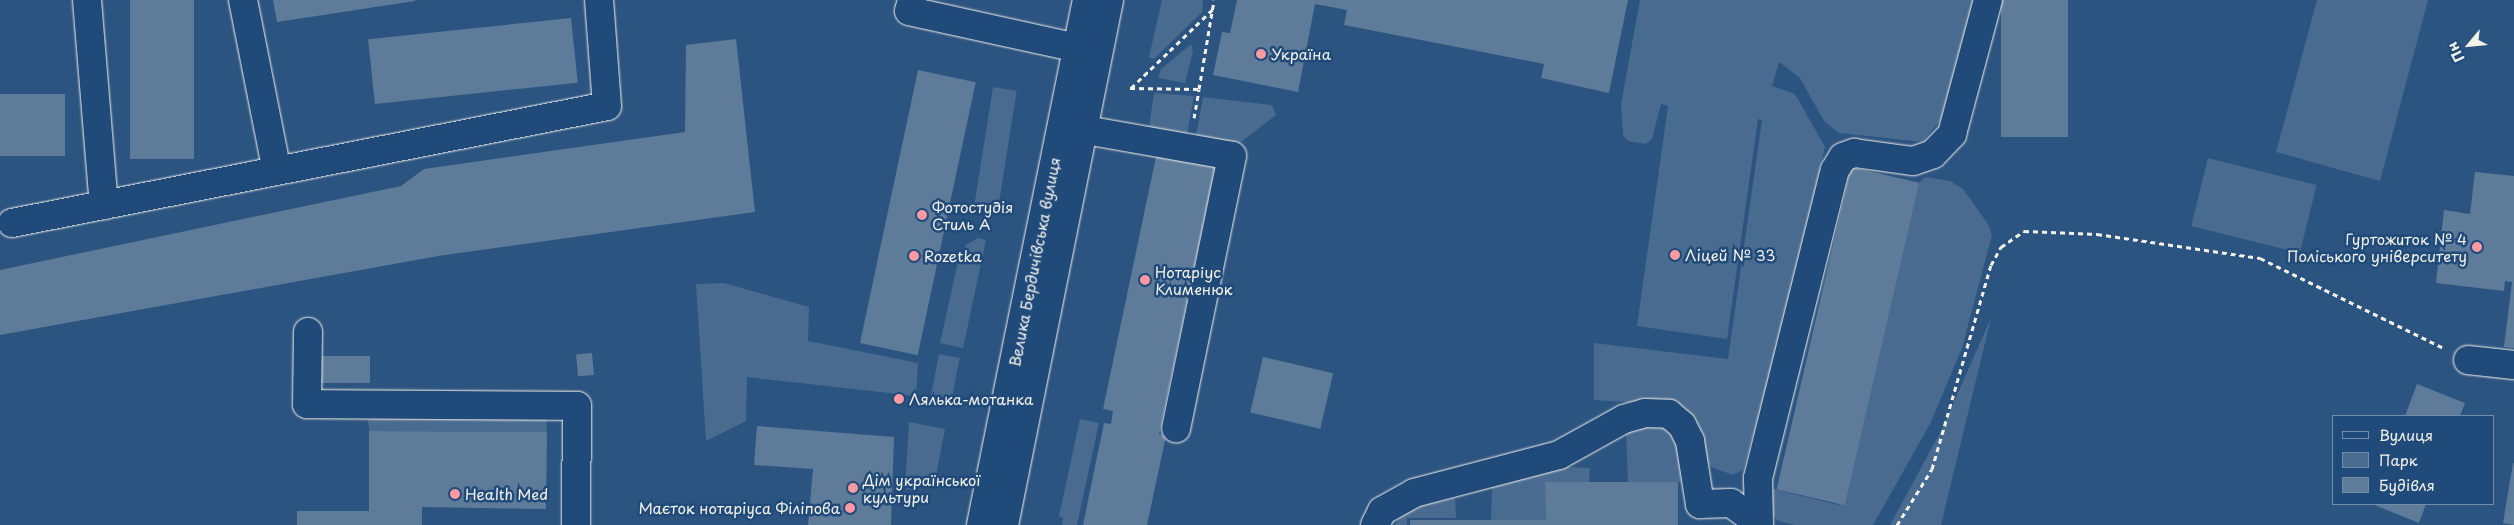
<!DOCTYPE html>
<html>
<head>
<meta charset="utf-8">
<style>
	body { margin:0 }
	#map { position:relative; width:2514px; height:525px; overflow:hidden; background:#2c5481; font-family:"Playpen Sans",sans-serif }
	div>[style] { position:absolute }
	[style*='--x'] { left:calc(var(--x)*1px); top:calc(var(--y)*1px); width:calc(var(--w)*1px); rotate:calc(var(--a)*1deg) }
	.green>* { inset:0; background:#496b90; transform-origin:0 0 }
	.building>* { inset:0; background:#5e7b9a; transform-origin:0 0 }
	.path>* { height:3px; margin-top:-1.5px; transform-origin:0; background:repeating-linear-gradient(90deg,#f4f1e8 0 5px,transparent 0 9px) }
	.roads { filter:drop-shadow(0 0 1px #f4f1e8) drop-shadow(0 0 1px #f4f1e8) }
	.minor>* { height:28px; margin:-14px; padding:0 14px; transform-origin:14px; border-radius:14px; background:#1f4a7a }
	.highway>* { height:28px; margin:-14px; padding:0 14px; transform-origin:14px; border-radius:14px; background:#1f4a7a }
	.dots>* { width:14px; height:14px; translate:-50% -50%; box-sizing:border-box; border:2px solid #1f4a7a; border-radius:50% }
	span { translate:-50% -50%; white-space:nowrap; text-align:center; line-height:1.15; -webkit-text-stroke:5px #1f4a7a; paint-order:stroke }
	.poi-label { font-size:15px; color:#f4f1e8 }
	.left { translate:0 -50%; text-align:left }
	.right { translate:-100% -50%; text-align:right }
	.street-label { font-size:15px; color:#f4f1e8 }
	.legend { position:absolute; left:2332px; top:415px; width:162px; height:90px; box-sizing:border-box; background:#1f4a7a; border:1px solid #748da6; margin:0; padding:6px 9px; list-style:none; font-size:15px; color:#f4f1e8 }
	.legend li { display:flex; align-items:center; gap:10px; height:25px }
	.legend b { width:25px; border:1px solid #748da6 }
	.north { position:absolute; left:2444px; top:20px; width:50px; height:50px; -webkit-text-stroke:4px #1f4a7a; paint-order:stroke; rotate:242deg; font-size:14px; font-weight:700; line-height:20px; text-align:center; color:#f4f1e8 }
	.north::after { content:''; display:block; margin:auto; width:18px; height:22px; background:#f4f1e8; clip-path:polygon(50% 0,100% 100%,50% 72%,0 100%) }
</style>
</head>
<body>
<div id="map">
	<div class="green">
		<i style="clip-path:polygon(1162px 0,1202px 0,1203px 4px,1202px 12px,1154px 59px,1149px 57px)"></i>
		<i style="clip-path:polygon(1640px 0,1977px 0,1942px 118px,1923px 142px,1839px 133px,1824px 121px,1800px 78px,1779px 62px,1772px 86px,1795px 94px,1825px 147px,1770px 378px,1743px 470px,1733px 475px,1711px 467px,1660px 404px,1594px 400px,1594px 343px,1728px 359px,1762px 120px,1758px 119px,1727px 339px,1637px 326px,1668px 106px,1661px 104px,1652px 139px,1646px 144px,1628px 141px,1623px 135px,1621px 104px)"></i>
		<i style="clip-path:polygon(2317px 0,2428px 0,2380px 181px,2276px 152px)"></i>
		<i style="clip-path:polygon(1191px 44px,1193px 51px,1185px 83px,1158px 78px,1161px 69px)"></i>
		<i style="left:993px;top:87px;width:24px;height:122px;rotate:9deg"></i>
		<i style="clip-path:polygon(1154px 93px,1194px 96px,1186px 140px,1153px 134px,1149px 127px)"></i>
		<i style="clip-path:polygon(1203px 97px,1272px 105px,1276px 115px,1232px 149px,1195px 142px)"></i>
		<i style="left:2208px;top:158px;width:112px;height:70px;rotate:14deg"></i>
		<i style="clip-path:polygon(1925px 177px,1950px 181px,1963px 189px,1988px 224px,1992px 235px,1962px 348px,1930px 424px,1873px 525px,1795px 525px,1778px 521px,1770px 511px,1773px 489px,1839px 505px,1919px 183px)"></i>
		<i style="clip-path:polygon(978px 238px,986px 240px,963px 348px,940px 343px,959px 257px,966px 245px)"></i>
		<i style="clip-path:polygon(724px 283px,809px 307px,808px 341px,918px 363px,916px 396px,747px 377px,746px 421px,706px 441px,696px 284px)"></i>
		<i style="clip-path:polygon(1991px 318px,1941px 525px,1890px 525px,1942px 429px)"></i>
		<i style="left:939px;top:354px;width:21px;height:51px;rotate:11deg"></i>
		<i style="clip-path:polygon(385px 415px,546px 416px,547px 432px,369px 431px,368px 420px)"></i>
		<i style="clip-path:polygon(1080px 419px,1099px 423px,1077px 525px,1062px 525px,1063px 518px,1059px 516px)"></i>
		<i style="clip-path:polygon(909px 422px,945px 429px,935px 480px,917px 478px,917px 490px,905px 489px)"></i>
		<i style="clip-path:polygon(1672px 426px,1686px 482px,1628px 482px,1626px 432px,1629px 427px)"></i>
		<i style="clip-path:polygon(1564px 467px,1590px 468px,1589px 482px,1546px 520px,1491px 520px,1492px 486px)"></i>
		<i style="clip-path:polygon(1455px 498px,1456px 518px,1407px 518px,1407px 525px,1395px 525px,1402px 513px,1411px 508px)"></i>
	</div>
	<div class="building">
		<i style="left:130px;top:0;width:64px;height:159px"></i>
		<i style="clip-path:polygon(273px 0,415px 0,415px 1px,277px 22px)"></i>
		<i style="clip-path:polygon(1237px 0,1628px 0,1609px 93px,1541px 78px,1544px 64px,1344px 25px,1347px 10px,1315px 4px,1298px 92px,1213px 75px,1222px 32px,1230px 33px)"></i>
		<i style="left:2001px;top:0;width:67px;height:137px"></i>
		<i style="left:571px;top:18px;width:65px;height:204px;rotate:84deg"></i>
		<i style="clip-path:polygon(736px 39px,755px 212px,438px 256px,0 335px,0 270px,401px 186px,424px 169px,685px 132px,686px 45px)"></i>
		<i style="left:918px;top:70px;width:59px;height:279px;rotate:12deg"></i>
		<i style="left:0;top:94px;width:65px;height:62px"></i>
		<i style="clip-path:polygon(1157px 152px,1216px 164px,1159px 434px,1166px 436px,1147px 525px,1083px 525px,1104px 423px,1111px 424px,1113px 411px,1103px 409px)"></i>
		<i style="left:1851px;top:167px;width:70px;height:331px;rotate:13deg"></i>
		<i style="clip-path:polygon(2475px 172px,2514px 176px,2514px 348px,2504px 347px,2512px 282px,2505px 281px,2504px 291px,2436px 283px,2444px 210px,2470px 214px)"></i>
		<i style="left:592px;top:353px;width:22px;height:16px;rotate:85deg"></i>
		<i style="left:319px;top:356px;width:51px;height:27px"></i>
		<i style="left:1263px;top:357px;width:72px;height:57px;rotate:13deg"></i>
		<i style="clip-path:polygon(2417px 384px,2465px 403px,2460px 416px,2405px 416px)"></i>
		<i style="clip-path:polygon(757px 426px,894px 437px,891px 525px,808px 525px,813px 469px,754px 465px)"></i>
		<i style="clip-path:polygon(369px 431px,547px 432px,546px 509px,422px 507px,422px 525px,297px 525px,297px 511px,369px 511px)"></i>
		<i style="clip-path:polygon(2513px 463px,2514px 463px,2514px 525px,2503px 523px)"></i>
		<i style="clip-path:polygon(1545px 482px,1678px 482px,1678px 525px,1410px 525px,1410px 520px,1546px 520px)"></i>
		<i style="clip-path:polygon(2372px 504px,2426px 504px,2419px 523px)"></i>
	</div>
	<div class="path">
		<i style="--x:1130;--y:88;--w:69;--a:0.8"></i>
		<i style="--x:1199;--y:89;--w:90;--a:-80.4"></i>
		<i style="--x:1131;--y:88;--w:114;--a:-43.9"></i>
		<i style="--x:1194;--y:118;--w:29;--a:-80"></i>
		<i style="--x:1897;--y:525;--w:66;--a:-58"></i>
		<i style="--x:1932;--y:469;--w:212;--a:-73.9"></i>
		<i style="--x:1991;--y:265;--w:21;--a:-61"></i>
		<i style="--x:2001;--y:247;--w:28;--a:-35"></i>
		<i style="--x:2024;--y:231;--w:73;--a:2.4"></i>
		<i style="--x:2097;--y:234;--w:165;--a:8.4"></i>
		<i style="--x:2260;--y:258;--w:203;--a:26.1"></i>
	</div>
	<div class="roads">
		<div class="minor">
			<i style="--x:87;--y:0;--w:206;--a:85.3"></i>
			<i style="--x:243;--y:0;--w:174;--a:78.8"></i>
			<i style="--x:912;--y:0;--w:11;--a:105"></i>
			<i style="--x:909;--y:11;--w:172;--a:12.4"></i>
			<i style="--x:1085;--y:130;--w:149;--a:10"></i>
			<i style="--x:1232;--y:156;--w:278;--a:101.6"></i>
			<i style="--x:12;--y:223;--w:606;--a:-11.12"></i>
			<i style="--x:607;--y:106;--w:106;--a:-94.3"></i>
			<i style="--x:308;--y:332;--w:72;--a:90.8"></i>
			<i style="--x:307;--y:404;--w:270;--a:0.4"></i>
			<i style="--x:577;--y:406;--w:119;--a:90.5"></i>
			<i style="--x:2468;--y:360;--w:46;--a:6.2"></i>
			<i style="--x:1375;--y:525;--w:16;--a:-63"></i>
			<i style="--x:1382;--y:511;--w:37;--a:-29"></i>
			<i style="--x:1414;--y:493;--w:150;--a:-14.7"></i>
			<i style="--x:1559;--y:455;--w:74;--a:-29"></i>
			<i style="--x:1624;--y:419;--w:22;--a:-16"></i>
			<i style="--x:1645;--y:413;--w:24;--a:2"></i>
			<i style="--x:1669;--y:414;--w:17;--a:40"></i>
			<i style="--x:1682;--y:425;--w:18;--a:63"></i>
			<i style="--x:1690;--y:441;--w:64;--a:81"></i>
			<i style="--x:1700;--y:504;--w:31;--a:-2"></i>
			<i style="--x:1731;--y:503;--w:32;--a:36"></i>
			<i style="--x:1759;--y:525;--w:47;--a:-91.2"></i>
			<i style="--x:1758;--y:478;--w:317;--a:-76"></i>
			<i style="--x:1835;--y:170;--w:15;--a:-58"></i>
			<i style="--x:1843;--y:157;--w:12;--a:-20"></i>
			<i style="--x:1854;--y:153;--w:60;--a:7.7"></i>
			<i style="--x:1913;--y:161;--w:21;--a:-19"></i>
			<i style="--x:1933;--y:154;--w:28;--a:-46"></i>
			<i style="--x:1952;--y:134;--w:139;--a:-75"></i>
		</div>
		<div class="highway">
			<i style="--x:981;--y:525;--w:536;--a:-78.59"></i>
			<i style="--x:1004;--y:525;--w:535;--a:-78.69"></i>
		</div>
	</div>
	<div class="dots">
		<i style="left:1261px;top:54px;background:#ff9aa2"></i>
		<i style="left:922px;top:215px;background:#ff9aa2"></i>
		<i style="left:2477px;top:247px;background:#ff9aa2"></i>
		<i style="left:1675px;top:255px;background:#ff9aa2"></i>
		<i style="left:914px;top:256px;background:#ff9aa2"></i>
		<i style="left:1145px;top:280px;background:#ff9aa2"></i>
		<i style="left:899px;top:399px;background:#ff9aa2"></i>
		<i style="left:853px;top:488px;background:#ff9aa2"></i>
		<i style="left:455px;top:494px;background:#ff9aa2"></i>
		<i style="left:850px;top:508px;background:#ff9aa2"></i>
	</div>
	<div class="poi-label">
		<span class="left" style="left:1271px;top:54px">Україна</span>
		<span class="left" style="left:932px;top:215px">Фотостудія<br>Стиль А</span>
		<span class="right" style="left:2467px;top:247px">Гуртожиток № 4<br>Поліського університету</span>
		<span class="left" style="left:1685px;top:255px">Ліцей № 33</span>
		<span class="left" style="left:924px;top:256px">Rozetka</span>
		<span class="left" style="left:1155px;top:280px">Нотаріус<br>Клименюк</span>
		<span class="left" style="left:909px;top:399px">Лялька-мотанка</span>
		<span class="left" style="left:863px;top:488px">Дім української<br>культури</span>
		<span class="left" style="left:465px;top:494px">Health Med</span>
		<span class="right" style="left:840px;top:508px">Маєток нотаріуса Філіпова</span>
	</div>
	<div class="street-label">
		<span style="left:1034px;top:262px;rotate:-79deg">Велика Бердичівська вулиця</span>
	</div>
	<ul class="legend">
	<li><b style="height:6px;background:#1f4a7a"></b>Вулиця</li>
	<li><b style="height:14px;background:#496b90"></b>Парк</li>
	<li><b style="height:14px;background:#5e7b9a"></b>Будівля</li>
	</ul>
	<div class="north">Пн</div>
</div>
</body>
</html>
